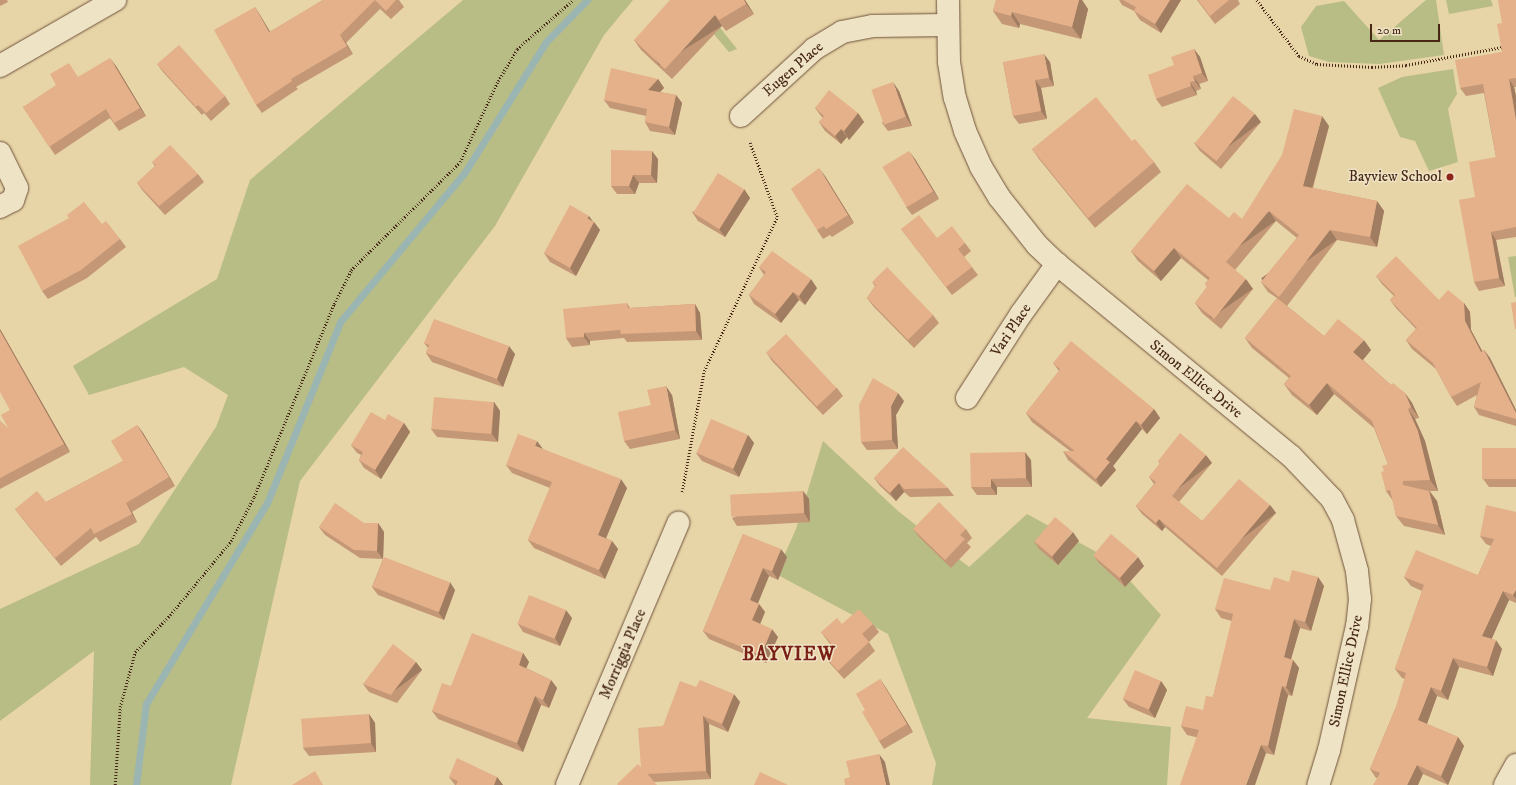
<!DOCTYPE html>
<html>
<head>
<meta charset="utf-8">
<style>
	body { margin:0 }
	#map { position:relative; width:1516px; height:785px; overflow:hidden; background:#e7d4a7; font-family:"IM FELL DW Pica",serif }
	div>[style] { position:absolute }
	[style*='--x'] { left:calc(var(--x)*1px); top:calc(var(--y)*1px); width:calc(var(--w)*1px); rotate:calc(var(--a)*1deg) }
	.green>* { inset:0; background:#b8bc85 }
	.stream>* { height:7px; margin:-3.5px; padding:0 3.5px; transform-origin:3.5px; border-radius:3.5px; background:#9bb5b3 }
	.path>* { height:2.5px; margin-top:-1.25px; transform-origin:0; background:repeating-linear-gradient(90deg,#472817 0 1px,transparent 0 3px) }
	.roads { filter:drop-shadow(0 0 1px #6f533b) drop-shadow(0 0 1px #6f533b) }
	.street>* { height:22px; margin:-11px; padding:0 11px; transform-origin:11px; border-radius:11px; background:#efe3c6 }
	.wall>* { inset:0; background:#c49877 }
	.shaded-wall>* { inset:0; background:#a07c61; transform-origin:0 0 }
	.building>* { inset:0; background:#e4b18a; transform-origin:0 0 }
	.dots>* { width:11px; height:11px; translate:-50% -50%; box-sizing:border-box; border:2px solid #efe3c6; border-radius:50% }
	span { translate:-50% -50%; white-space:nowrap; text-align:center; line-height:1.15; -webkit-text-stroke:3px #efe3c6; paint-order:stroke }
	.street-label { font-size:15px; color:#472817 }
	.poi-label { font-size:15px; color:#472817 }
	.right { translate:-100% -50%; text-align:right }
	.district-label { font-size:19px; color:#7a1f14; font-weight:700; letter-spacing:1px }
	.scale { position:absolute; left:1370px; top:24px; width:70px; height:18px; box-sizing:border-box; border:2px solid #472817; border-top:0; padding-left:5px; font-size:12px; line-height:14px; white-space:nowrap; color:#472817; -webkit-text-stroke:3px #efe3c6; paint-order:stroke }
</style>
</head>
<body>
<div id="map">
	<div class="green">
		<i style="clip-path:polygon(463px 0,633px 0,604px 35px,495px 226px,300px 481px,231px 785px,90px 785px,94px 651px,0 721px,0 609px,139px 544px,216px 427px,228px 395px,184px 367px,89px 395px,73px 366px,217px 279px,250px 180px)"></i>
		<i style="clip-path:polygon(685px 0,698px 0,737px 49px,729px 52px)"></i>
		<i style="clip-path:polygon(1426px 0,1436px 0,1444px 55px,1379px 64px,1329px 62px,1309px 56px,1301px 27px,1316px 6px,1344px 1px,1379px 40px)"></i>
		<i style="clip-path:polygon(1446px 0,1491px 0,1493px 6px,1449px 14px)"></i>
		<i style="clip-path:polygon(1453px 69px,1457px 94px,1448px 109px,1458px 162px,1429px 171px,1415px 141px,1400px 137px,1378px 88px,1402px 77px)"></i>
		<i style="clip-path:polygon(1516px 256px,1516px 297px,1515px 297px,1508px 257px)"></i>
		<i style="clip-path:polygon(823px 441px,898px 511px,969px 567px,1027px 514px,1111px 560px,1161px 615px,1087px 718px,1171px 727px,1167px 785px,932px 785px,936px 763px,888px 634px,776px 574px,796px 529px)"></i>
	</div>
	<div class="stream">
		<i style="--x:136;--y:785;--w:82;--a:-83"></i>
		<i style="--x:146;--y:704;--w:235;--a:-59"></i>
		<i style="--x:267;--y:503;--w:195;--a:-68"></i>
		<i style="--x:340;--y:322;--w:195;--a:-50.2"></i>
		<i style="--x:465;--y:172;--w:153;--a:-58.1"></i>
		<i style="--x:546;--y:42;--w:59;--a:-45.7"></i>
	</div>
	<div class="path">
		<i style="--x:1257;--y:0;--w:70;--a:53.1"></i>
		<i style="--x:1299;--y:56;--w:20;--a:24"></i>
		<i style="--x:1317;--y:64;--w:55;--a:3.1"></i>
		<i style="--x:1372;--y:67;--w:34;--a:-3"></i>
		<i style="--x:1406;--y:65;--w:98;--a:-10.6"></i>
		<i style="--x:682;--y:492;--w:123;--a:-79.7"></i>
		<i style="--x:704;--y:371;--w:170;--a:-64.6"></i>
		<i style="--x:777;--y:217;--w:81;--a:-110.2"></i>
		<i style="--x:115;--y:785;--w:78;--a:-86.3"></i>
		<i style="--x:120;--y:707;--w:57;--a:-74.7"></i>
		<i style="--x:135;--y:652;--w:51;--a:-46.6"></i>
		<i style="--x:170;--y:615;--w:96;--a:-50.5"></i>
		<i style="--x:231;--y:541;--w:50;--a:-62.4"></i>
		<i style="--x:254;--y:497;--w:209;--a:-67.5"></i>
		<i style="--x:334;--y:304;--w:38;--a:-63"></i>
		<i style="--x:351;--y:270;--w:153;--a:-44.7"></i>
		<i style="--x:460;--y:162;--w:89;--a:-64.9"></i>
		<i style="--x:498;--y:81;--w:37;--a:-59"></i>
		<i style="--x:517;--y:49;--w:74;--a:-41.2"></i>
	</div>
	<div class="roads">
		<div class="street">
			<i style="--x:948;--y:0;--w:62;--a:89.1"></i>
			<i style="--x:949;--y:62;--w:36;--a:81"></i>
			<i style="--x:955;--y:98;--w:34;--a:73"></i>
			<i style="--x:965;--y:131;--w:39;--a:66"></i>
			<i style="--x:981;--y:167;--w:35;--a:59"></i>
			<i style="--x:999;--y:197;--w:61;--a:51.6"></i>
			<i style="--x:1037;--y:245;--w:28;--a:44"></i>
			<i style="--x:1057;--y:264;--w:303;--a:39.4"></i>
			<i style="--x:1291;--y:456;--w:59;--a:46.4"></i>
			<i style="--x:1332;--y:499;--w:24;--a:62"></i>
			<i style="--x:1343;--y:520;--w:53;--a:74.6"></i>
			<i style="--x:1357;--y:571;--w:28;--a:84"></i>
			<i style="--x:1360;--y:599;--w:27;--a:96"></i>
			<i style="--x:1357;--y:626;--w:127;--a:102.7"></i>
			<i style="--x:1329;--y:750;--w:37;--a:107"></i>
			<i style="--x:0;--y:66;--w:133;--a:-29.9"></i>
			<i style="--x:741;--y:116;--w:99;--a:-42.5"></i>
			<i style="--x:814;--y:49;--w:33;--a:-31"></i>
			<i style="--x:842;--y:32;--w:32;--a:-11"></i>
			<i style="--x:873;--y:26;--w:73;--a:-0.8"></i>
			<i style="--x:0;--y:153;--w:39;--a:64"></i>
			<i style="--x:17;--y:188;--w:13;--a:108"></i>
			<i style="--x:13;--y:200;--w:15;--a:152"></i>
			<i style="--x:967;--y:398;--w:100;--a:-57.3"></i>
			<i style="--x:1021;--y:314;--w:62;--a:-54.2"></i>
			<i style="--x:567;--y:785;--w:285;--a:-67"></i>
			<i style="--x:1505;--y:785;--w:23;--a:-61"></i>
		</div>
	</div>
	<div class="wall">
		<i style="clip-path:polygon(0 0,7px 0,8px 2px,0 6px)"></i>
		<i style="clip-path:polygon(323px 0,399px 0,404px 7px,391px 19px,380px 9px,346px 43px,353px 54px,296px 87px,298px 89px,262px 113px,256px 105px,255px 7px,260px 15px,270px 32px)"></i>
		<i style="clip-path:polygon(745px 0,754px 14px,726px 31px,722px 26px,672px 79px,641px 50px,634px 40px)"></i>
		<i style="clip-path:polygon(996px 0,1082px 0,1088px 9px,1081px 39px,1020px 24px,1019px 28px,1002px 24px,993px 11px)"></i>
		<i style="clip-path:polygon(1119px 0,1181px 0,1161px 33px,1140px 20px,1134px 11px,1122px 5px)"></i>
		<i style="clip-path:polygon(1197px 0,1238px 0,1240px 4px,1215px 24px)"></i>
		<i style="clip-path:polygon(1516px 0,1516px 87px,1514px 87px,1516px 96px,1516px 237px,1496px 240px,1505px 286px,1479px 291px,1474px 282px,1475px 197px,1496px 157px,1484px 93px,1466px 96px,1460px 88px,1502px 52px,1502px 23px)"></i>
		<i style="clip-path:polygon(1194px 49px,1200px 57px,1208px 81px,1199px 84px,1201px 89px,1196px 91px,1197px 95px,1162px 107px,1156px 99px,1174px 65px)"></i>
		<i style="clip-path:polygon(1003px 62px,1050px 62px,1054px 86px,1041px 88px,1047px 119px,1019px 124px,1013px 116px)"></i>
		<i style="clip-path:polygon(157px 64px,225px 96px,230px 104px,211px 121px,204px 113px,202px 115px,163px 72px)"></i>
		<i style="clip-path:polygon(116px 66px,146px 116px,119px 131px,110px 118px,55px 155px,23px 107px,78px 77px)"></i>
		<i style="clip-path:polygon(658px 79px,664px 88px,660px 92px,676px 95px,682px 103px,675px 135px,650px 131px,645px 122px,646px 116px,610px 108px,604px 100px)"></i>
		<i style="clip-path:polygon(899px 91px,912px 126px,888px 131px,882px 123px)"></i>
		<i style="clip-path:polygon(815px 108px,858px 113px,864px 122px,849px 140px,847px 137px,841px 144px,825px 131px,819px 122px,823px 118px,821px 116px)"></i>
		<i style="clip-path:polygon(1261px 122px,1221px 169px,1200px 151px,1194px 143px)"></i>
		<i style="clip-path:polygon(1329px 126px,1313px 188px,1377px 201px,1384px 211px,1377px 247px,1337px 240px,1287px 306px,1324px 336px,1371px 350px,1363px 360px,1391px 385px,1405px 393px,1412px 403px,1419px 418px,1415px 419px,1425px 441px,1438px 491px,1430px 491px,1437px 501px,1445px 535px,1404px 526px,1396px 516px,1393px 501px,1386px 491px,1384px 471px,1388px 464px,1374px 428px,1334px 394px,1317px 415px,1292px 395px,1284px 384px,1289px 378px,1252px 348px,1245px 338px,1277px 298px,1268px 292px,1261px 282px,1297px 238px,1276px 221px,1235px 270px,1253px 289px,1221px 329px,1202px 313px,1195px 303px,1207px 287px,1205px 284px,1208px 280px,1181px 258px,1161px 281px,1138px 261px,1131px 251px,1229px 218px,1242px 219px)"></i>
		<i style="clip-path:polygon(1132px 141px,1154px 162px,1161px 172px,1095px 228px,1039px 159px,1032px 149px)"></i>
		<i style="clip-path:polygon(658px 159px,657px 183px,639px 183px,635px 194px,617px 194px,611px 186px)"></i>
		<i style="clip-path:polygon(915px 159px,939px 199px,912px 215px,906px 207px)"></i>
		<i style="clip-path:polygon(152px 162px,198px 174px,204px 182px,165px 215px,143px 191px,137px 183px,155px 166px)"></i>
		<i style="clip-path:polygon(825px 176px,854px 223px,832px 237px,830px 235px,823px 239px,817px 230px)"></i>
		<i style="clip-path:polygon(744px 189px,750px 198px,725px 237px,698px 221px,692px 212px)"></i>
		<i style="clip-path:polygon(589px 216px,592px 221px,594px 222px,600px 230px,576px 276px,550px 262px,544px 253px)"></i>
		<i style="clip-path:polygon(102px 224px,120px 239px,126px 247px,87px 278px,48px 299px,42px 291px)"></i>
		<i style="clip-path:polygon(901px 229px,937px 238px,965px 243px,971px 251px,964px 257px,978px 275px,952px 295px)"></i>
		<i style="clip-path:polygon(759px 267px,817px 288px,805px 305px,799px 300px,781px 323px,754px 304px,749px 295px,764px 275px)"></i>
		<i style="clip-path:polygon(1376px 276px,1439px 300px,1464px 303px,1470px 312px,1471px 330px,1482px 351px,1484px 350px,1490px 358px,1516px 410px,1516px 426px,1479px 415px,1474px 407px,1477px 395px,1457px 406px,1451px 397px,1436px 369px,1412px 349px,1406px 340px,1416px 329px,1396px 308px,1390px 300px,1394px 296px,1382px 284px)"></i>
		<i style="clip-path:polygon(872px 282px,933px 315px,939px 323px,914px 348px,873px 306px,867px 298px,875px 286px)"></i>
		<i style="clip-path:polygon(627px 303px,630px 308px,695px 304px,700px 313px,702px 340px,627px 342px,624px 338px,590px 341px,590px 345px,572px 347px,566px 338px)"></i>
		<i style="clip-path:polygon(0 329px,70px 452px,0 489px,0 421px,9px 429px,10px 410px)"></i>
		<i style="clip-path:polygon(424px 343px,515px 354px,503px 387px,432px 362px,426px 353px,428px 348px)"></i>
		<i style="clip-path:polygon(766px 352px,837px 388px,843px 396px,823px 415px,772px 361px)"></i>
		<i style="clip-path:polygon(1053px 363px,1154px 409px,1160px 418px,1147px 434px,1142px 429px,1113px 466px,1116px 470px,1101px 487px,1068px 460px,1063px 451px,1070px 451px,1032px 422px,1026px 413px,1059px 371px)"></i>
		<i style="clip-path:polygon(672px 395px,680px 439px,630px 449px,624px 441px,651px 405px)"></i>
		<i style="clip-path:polygon(904px 401px,896px 415px,898px 449px,867px 450px,861px 442px)"></i>
		<i style="clip-path:polygon(494px 402px,500px 411px,498px 442px,437px 437px,431px 429px)"></i>
		<i style="clip-path:polygon(404px 423px,410px 432px,381px 479px,364px 468px,359px 460px,361px 455px,357px 453px,351px 445px)"></i>
		<i style="clip-path:polygon(137px 425px,143px 433px,175px 486px,132px 512px,137px 522px,100px 542px,96px 537px,61px 566px,21px 517px,15px 509px,46px 502px,123px 461px)"></i>
		<i style="clip-path:polygon(748px 435px,754px 443px,739px 477px,702px 461px,696px 453px)"></i>
		<i style="clip-path:polygon(1516px 448px,1516px 487px,1489px 487px,1483px 479px)"></i>
		<i style="clip-path:polygon(543px 449px,627px 488px,606px 538px,612px 541px,618px 549px,605px 579px,534px 548px,528px 540px,550px 488px,512px 473px,506px 465px)"></i>
		<i style="clip-path:polygon(1031px 460px,1032px 487px,997px 487px,997px 495px,977px 495px,971px 487px)"></i>
		<i style="clip-path:polygon(1158px 461px,1212px 463px,1179px 502px,1202px 521px,1270px 505px,1276px 513px,1222px 576px,1165px 527px,1162px 531px,1142px 514px,1136px 506px,1154px 484px,1149px 477px,1160px 464px)"></i>
		<i style="clip-path:polygon(874px 478px,948px 488px,954px 496px,910px 497px,904px 492px,896px 501px,880px 486px)"></i>
		<i style="clip-path:polygon(803px 491px,809px 499px,810px 522px,737px 526px,732px 518px)"></i>
		<i style="clip-path:polygon(1516px 512px,1516px 603px,1509px 600px,1491px 639px,1502px 649px,1493px 676px,1459px 667px,1448px 700px,1437px 696px,1427px 724px,1458px 737px,1464px 746px,1448px 785px,1423px 774px,1376px 778px,1370px 769px,1396px 707px,1405px 679px,1402px 678px,1395px 669px,1422px 591px,1411px 586px,1404px 577px,1478px 575px,1491px 546px,1486px 544px,1480px 536px)"></i>
		<i style="clip-path:polygon(364px 523px,378px 523px,384px 532px,383px 559px,455px 590px,444px 620px,378px 595px,372px 587px,383px 559px,360px 558px,325px 535px,319px 527px)"></i>
		<i style="clip-path:polygon(913px 529px,966px 529px,972px 538px,967px 543px,971px 547px,951px 568px,919px 537px)"></i>
		<i style="clip-path:polygon(743px 534px,787px 557px,778px 580px,769px 576px,758px 603px,759px 604px,765px 612px,760px 624px,778px 637px,766px 663px,709px 639px,703px 631px)"></i>
		<i style="clip-path:polygon(1034px 541px,1079px 541px,1058px 565px,1039px 549px)"></i>
		<i style="clip-path:polygon(1093px 555px,1144px 566px,1125px 587px,1099px 563px)"></i>
		<i style="clip-path:polygon(1318px 577px,1324px 586px,1311px 631px,1300px 628px,1291px 659px,1293px 660px,1299px 668px,1292px 696px,1288px 695px,1274px 755px,1187px 735px,1181px 726px,1203px 710px,1213px 697px,1232px 621px,1221px 618px,1215px 609px,1270px 590px,1289px 582px)"></i>
		<i style="clip-path:polygon(572px 618px,560px 646px,523px 632px,518px 624px)"></i>
		<i style="clip-path:polygon(842px 624px,873px 624px,879px 632px,869px 642px,875px 651px,844px 679px,827px 660px,821px 652px,830px 644px,821px 632px)"></i>
		<i style="clip-path:polygon(523px 653px,529px 662px,526px 668px,551px 680px,557px 688px,549px 708px,541px 705px,523px 752px,438px 719px,432px 711px,451px 686px)"></i>
		<i style="clip-path:polygon(416px 662px,422px 670px,397px 703px,369px 692px,363px 684px)"></i>
		<i style="clip-path:polygon(880px 679px,886px 688px,913px 732px,884px 749px,879px 741px,865px 710px)"></i>
		<i style="clip-path:polygon(1161px 681px,1167px 690px,1155px 718px,1129px 707px,1123px 699px)"></i>
		<i style="clip-path:polygon(696px 687px,740px 702px,728px 732px,709px 724px,711px 779px,654px 782px,641px 767px,663px 726px)"></i>
		<i style="clip-path:polygon(369px 714px,375px 723px,376px 752px,309px 756px,303px 748px)"></i>
		<i style="clip-path:polygon(449px 777px,497px 777px,503px 785px,455px 785px)"></i>
	</div>
	<div class="shaded-wall">
		<i style="clip-path:polygon(744px 0,745px 0,754px 14px,746px 4px)"></i>
		<i style="clip-path:polygon(1079px 0,1082px 0,1088px 9px,1081px 39px,1072px 27px)"></i>
		<i style="clip-path:polygon(1170px 0,1181px 0,1161px 33px,1155px 24px)"></i>
		<i style="clip-path:polygon(255px 7px,260px 15px,275px 40px,269px 32px)"></i>
		<i style="clip-path:polygon(1012px 12px,1020px 24px,1019px 28px,1011px 16px)"></i>
		<i style="left:715px;top:15px;width:13px;height:74px;rotate:58deg"></i>
		<i style="clip-path:polygon(340px 35px,346px 43px,353px 54px,347px 46px)"></i>
		<i style="clip-path:polygon(1194px 49px,1200px 57px,1208px 81px,1202px 73px)"></i>
		<i style="clip-path:polygon(1044px 54px,1050px 62px,1054px 86px,1049px 78px)"></i>
		<i style="clip-path:polygon(110px 58px,116px 66px,146px 116px,140px 108px)"></i>
		<i style="clip-path:polygon(1193px 76px,1199px 84px,1201px 89px,1195px 81px)"></i>
		<i style="clip-path:polygon(658px 79px,664px 88px,654px 98px,648px 90px)"></i>
		<i style="clip-path:polygon(1509px 79px,1514px 87px,1516px 96px,1516px 120px)"></i>
		<i style="clip-path:polygon(1035px 80px,1041px 88px,1047px 119px,1041px 111px)"></i>
		<i style="clip-path:polygon(893px 82px,899px 91px,912px 126px,906px 117px)"></i>
		<i style="clip-path:polygon(1190px 82px,1196px 91px,1197px 95px,1191px 86px)"></i>
		<i style="clip-path:polygon(676px 95px,682px 103px,675px 135px,669px 127px)"></i>
		<i style="clip-path:polygon(858px 113px,864px 122px,849px 140px,844px 131px)"></i>
		<i style="left:1255px;top:114px;width:10px;height:60px;rotate:53deg"></i>
		<i style="clip-path:polygon(1322px 116px,1329px 126px,1310px 196px,1303px 186px)"></i>
		<i style="clip-path:polygon(841px 129px,847px 137px,841px 144px,835px 136px)"></i>
		<i style="clip-path:polygon(652px 151px,658px 159px,657px 183px,651px 175px)"></i>
		<i style="clip-path:polygon(909px 151px,915px 159px,939px 199px,933px 191px)"></i>
		<i style="clip-path:polygon(819px 168px,825px 176px,854px 223px,848px 215px)"></i>
		<i style="clip-path:polygon(633px 175px,639px 183px,635px 194px,629px 186px)"></i>
		<i style="clip-path:polygon(744px 189px,750px 198px,725px 237px,719px 229px)"></i>
		<i style="clip-path:polygon(1377px 201px,1384px 211px,1377px 247px,1370px 237px)"></i>
		<i style="left:1269px;top:211px;width:12px;height:67px;rotate:55deg"></i>
		<i style="clip-path:polygon(589px 216px,594px 223px,594px 222px,600px 230px,576px 276px,570px 268px)"></i>
		<i style="left:1330px;top:230px;width:12px;height:84px;rotate:55deg"></i>
		<i style="clip-path:polygon(1491px 232px,1496px 240px,1505px 286px,1499px 278px)"></i>
		<i style="clip-path:polygon(1174px 248px,1181px 258px,1161px 281px,1154px 271px)"></i>
		<i style="clip-path:polygon(811px 279px,817px 288px,805px 305px,799px 296px)"></i>
		<i style="left:1246px;top:279px;width:12px;height:51px;rotate:55deg"></i>
		<i style="clip-path:polygon(793px 292px,799px 300px,781px 323px,775px 314px)"></i>
		<i style="clip-path:polygon(1464px 303px,1470px 312px,1471px 330px,1487px 360px,1481px 352px,1465px 321px)"></i>
		<i style="clip-path:polygon(695px 304px,700px 313px,702px 340px,696px 331px)"></i>
		<i style="clip-path:polygon(0 329px,70px 452px,64px 444px,0 331px)"></i>
		<i style="clip-path:polygon(584px 333px,590px 341px,590px 345px,584px 337px)"></i>
		<i style="clip-path:polygon(1364px 340px,1371px 350px,1361px 362px,1353px 352px)"></i>
		<i style="clip-path:polygon(509px 346px,515px 354px,503px 387px,497px 379px)"></i>
		<i style="clip-path:polygon(1484px 350px,1490px 358px,1516px 410px,1516px 413px)"></i>
		<i style="clip-path:polygon(1327px 383px,1334px 394px,1317px 415px,1309px 405px)"></i>
		<i style="clip-path:polygon(666px 386px,672px 395px,680px 439px,675px 430px)"></i>
		<i style="clip-path:polygon(898px 393px,904px 401px,896px 415px,898px 449px,892px 440px,891px 406px)"></i>
		<i style="clip-path:polygon(1405px 393px,1412px 403px,1419px 418px,1411px 407px)"></i>
		<i style="clip-path:polygon(494px 402px,500px 411px,498px 442px,492px 434px)"></i>
		<i style="clip-path:polygon(1154px 409px,1160px 418px,1147px 434px,1141px 425px)"></i>
		<i style="clip-path:polygon(1408px 409px,1415px 419px,1425px 441px,1438px 491px,1430px 480px)"></i>
		<i style="clip-path:polygon(1136px 421px,1142px 429px,1113px 466px,1116px 470px,1101px 487px,1096px 479px,1106px 459px)"></i>
		<i style="clip-path:polygon(404px 423px,410px 432px,381px 479px,375px 470px)"></i>
		<i style="clip-path:polygon(137px 425px,143px 433px,175px 486px,169px 477px)"></i>
		<i style="clip-path:polygon(748px 435px,754px 443px,739px 477px,733px 469px)"></i>
		<i style="clip-path:polygon(537px 441px,543px 449px,535px 446px)"></i>
		<i style="clip-path:polygon(1025px 452px,1031px 460px,1032px 487px,1026px 478px)"></i>
		<i style="left:1206px;top:455px;width:10px;height:53px;rotate:53deg"></i>
		<i style="clip-path:polygon(621px 479px,627px 488px,604px 543px,598px 535px)"></i>
		<i style="clip-path:polygon(991px 479px,997px 487px,997px 495px,991px 487px)"></i>
		<i style="clip-path:polygon(899px 483px,904px 492px,896px 501px,890px 493px)"></i>
		<i style="clip-path:polygon(803px 491px,809px 499px,810px 522px,804px 513px)"></i>
		<i style="clip-path:polygon(1429px 491px,1437px 501px,1445px 535px,1438px 525px)"></i>
		<i style="clip-path:polygon(126px 503px,132px 512px,137px 522px,132px 514px)"></i>
		<i style="left:1270px;top:505px;width:10px;height:82px;rotate:53deg"></i>
		<i style="clip-path:polygon(1159px 519px,1165px 527px,1162px 531px,1156px 523px)"></i>
		<i style="clip-path:polygon(378px 523px,384px 532px,383px 559px,377px 551px)"></i>
		<i style="clip-path:polygon(1073px 532px,1079px 541px,1058px 565px,1052px 557px)"></i>
		<i style="clip-path:polygon(612px 541px,618px 549px,605px 579px,599px 570px)"></i>
		<i style="clip-path:polygon(781px 549px,787px 557px,778px 580px,772px 571px)"></i>
		<i style="clip-path:polygon(1138px 557px,1144px 566px,1125px 587px,1120px 578px)"></i>
		<i style="clip-path:polygon(763px 568px,769px 576px,756px 608px,750px 600px)"></i>
		<i style="clip-path:polygon(1318px 577px,1324px 586px,1311px 631px,1305px 622px)"></i>
		<i style="clip-path:polygon(450px 582px,455px 590px,444px 620px,438px 612px)"></i>
		<i style="clip-path:polygon(1516px 590px,1516px 599px,1513px 595px)"></i>
		<i style="clip-path:polygon(1503px 591px,1509px 600px,1489px 645px,1482px 636px)"></i>
		<i style="clip-path:polygon(759px 604px,765px 612px,758px 629px,752px 620px)"></i>
		<i style="clip-path:polygon(566px 610px,572px 618px,560px 646px,555px 638px)"></i>
		<i style="clip-path:polygon(1294px 619px,1300px 628px,1289px 666px,1284px 657px)"></i>
		<i style="clip-path:polygon(772px 629px,778px 637px,766px 663px,761px 655px)"></i>
		<i style="clip-path:polygon(1496px 640px,1502px 649px,1493px 676px,1487px 667px)"></i>
		<i style="clip-path:polygon(523px 653px,529px 662px,524px 673px,519px 665px)"></i>
		<i style="clip-path:polygon(1453px 658px,1459px 667px,1448px 700px,1441px 691px)"></i>
		<i style="clip-path:polygon(1293px 660px,1299px 668px,1292px 696px,1286px 687px)"></i>
		<i style="left:416px;top:662px;width:10px;height:41px;rotate:53deg"></i>
		<i style="clip-path:polygon(880px 679px,886px 688px,913px 732px,907px 724px)"></i>
		<i style="clip-path:polygon(551px 680px,557px 688px,549px 708px,543px 700px)"></i>
		<i style="clip-path:polygon(1161px 681px,1167px 690px,1155px 718px,1149px 710px)"></i>
		<i style="clip-path:polygon(1282px 686px,1288px 695px,1274px 755px,1268px 746px)"></i>
		<i style="clip-path:polygon(1431px 687px,1437px 696px,1425px 729px,1418px 720px)"></i>
		<i style="clip-path:polygon(734px 694px,740px 702px,728px 732px,722px 724px)"></i>
		<i style="clip-path:polygon(535px 696px,541px 705px,523px 752px,517px 743px)"></i>
		<i style="clip-path:polygon(369px 714px,375px 723px,376px 752px,371px 743px)"></i>
		<i style="clip-path:polygon(703px 716px,709px 724px,711px 779px,706px 771px)"></i>
		<i style="clip-path:polygon(1458px 737px,1464px 746px,1448px 785px,1441px 776px)"></i>
		<i style="clip-path:polygon(1261px 745px,1266px 753px,1255px 785px,1246px 785px)"></i>
		<i style="clip-path:polygon(879px 754px,885px 762px,890px 785px,886px 785px)"></i>
		<i style="clip-path:polygon(1417px 765px,1423px 774px,1418px 785px,1407px 785px)"></i>
		<i style="clip-path:polygon(497px 777px,503px 785px,494px 785px)"></i>
	</div>
	<div class="building">
		<i style="clip-path:polygon(323px 0,396px 0,386px 11px,375px 0,340px 35px,347px 46px,291px 79px,292px 81px,256px 105px,214px 30px,255px 7px,269px 32px)"></i>
		<i style="clip-path:polygon(670px 0,744px 0,746px 4px,719px 20px,715px 15px,665px 69px,634px 40px)"></i>
		<i style="clip-path:polygon(996px 0,1079px 0,1072px 27px,1012px 12px,1011px 16px,993px 11px)"></i>
		<i style="clip-path:polygon(1123px 0,1170px 0,1155px 24px,1134px 11px,1136px 7px)"></i>
		<i style="clip-path:polygon(1198px 0,1229px 0,1210px 16px)"></i>
		<i style="clip-path:polygon(1498px 0,1516px 0,1516px 78px,1509px 79px,1516px 120px,1516px 227px,1491px 232px,1499px 278px,1474px 282px,1459px 200px,1475px 197px,1469px 162px,1496px 157px,1483px 84px,1460px 88px,1455px 60px,1502px 52px,1497px 24px,1502px 23px)"></i>
		<i style="clip-path:polygon(179px 45px,225px 96px,206px 113px,198px 105px,196px 107px,157px 64px)"></i>
		<i style="clip-path:polygon(1194px 49px,1202px 73px,1193px 76px,1195px 81px,1190px 82px,1191px 86px,1156px 99px,1148px 75px,1174px 65px,1171px 57px)"></i>
		<i style="clip-path:polygon(1044px 54px,1049px 78px,1035px 80px,1041px 111px,1013px 116px,1003px 62px)"></i>
		<i style="clip-path:polygon(110px 58px,140px 108px,114px 123px,106px 109px,49px 147px,23px 107px,56px 85px,50px 74px,69px 63px,78px 77px)"></i>
		<i style="clip-path:polygon(611px 68px,658px 79px,648px 90px,676px 95px,669px 127px,645px 122px,647px 109px,604px 100px)"></i>
		<i style="left:893px;top:82px;width:37px;height:23px;rotate:70deg"></i>
		<i style="clip-path:polygon(829px 90px,858px 113px,844px 131px,841px 129px,835px 136px,819px 122px,824px 116px,815px 108px)"></i>
		<i style="left:1233px;top:96px;width:28px;height:61px;rotate:39deg"></i>
		<i style="clip-path:polygon(1096px 97px,1132px 141px,1135px 139px,1154px 162px,1088px 218px,1032px 149px)"></i>
		<i style="clip-path:polygon(1294px 109px,1322px 116px,1303px 186px,1377px 201px,1370px 237px,1330px 230px,1279px 297px,1261px 282px,1299px 235px,1269px 211px,1226px 262px,1246px 279px,1214px 319px,1195px 303px,1207px 287px,1205px 284px,1210px 278px,1174px 248px,1154px 271px,1131px 251px,1187px 184px,1229px 218px,1234px 212px,1242px 219px,1282px 155px)"></i>
		<i style="clip-path:polygon(170px 145px,198px 174px,159px 206px,137px 183px,156px 165px,152px 162px)"></i>
		<i style="clip-path:polygon(611px 150px,652px 151px,651px 175px,633px 175px,629px 186px,611px 186px)"></i>
		<i style="left:909px;top:151px;width:47px;height:31px;rotate:59deg"></i>
		<i style="clip-path:polygon(819px 168px,848px 215px,826px 229px,824px 226px,817px 230px,791px 189px)"></i>
		<i style="left:718px;top:173px;width:31px;height:47px;rotate:32deg"></i>
		<i style="clip-path:polygon(84px 202px,102px 224px,106px 221px,120px 239px,81px 270px,42px 291px,18px 246px,69px 218px,67px 215px)"></i>
		<i style="clip-path:polygon(570px 205px,589px 216px,587px 218px,594px 222px,570px 268px,544px 253px)"></i>
		<i style="clip-path:polygon(919px 215px,937px 238px,952px 226px,965px 243px,958px 249px,972px 267px,946px 287px,901px 229px)"></i>
		<i style="clip-path:polygon(772px 251px,811px 279px,799px 296px,793px 292px,775px 314px,749px 295px,766px 272px,759px 267px)"></i>
		<i style="clip-path:polygon(1396px 256px,1439px 300px,1448px 290px,1464px 303px,1465px 321px,1481px 352px,1484px 350px,1516px 413px,1516px 419px,1474px 407px,1481px 382px,1451px 397px,1433px 363px,1406px 340px,1417px 328px,1390px 300px,1395px 295px,1376px 276px)"></i>
		<i style="clip-path:polygon(887px 267px,933px 315px,908px 340px,867px 298px,876px 285px,872px 282px)"></i>
		<i style="clip-path:polygon(1277px 298px,1324px 336px,1338px 319px,1364px 340px,1353px 352px,1391px 385px,1393px 383px,1405px 393px,1411px 407px,1408px 409px,1418px 431px,1430px 480px,1403px 481px,1403px 485px,1429px 491px,1438px 525px,1396px 516px,1390px 490px,1386px 491px,1381px 472px,1384px 471px,1382px 466px,1388px 464px,1372px 421px,1327px 383px,1309px 405px,1284px 384px,1291px 376px,1245px 338px)"></i>
		<i style="clip-path:polygon(1516px 302px,1516px 329px,1515px 329px,1511px 303px)"></i>
		<i style="clip-path:polygon(627px 303px,628px 308px,695px 304px,696px 331px,621px 334px,620px 330px,584px 333px,584px 337px,566px 338px,563px 309px)"></i>
		<i style="clip-path:polygon(434px 319px,509px 346px,497px 379px,426px 353px,429px 345px,424px 343px)"></i>
		<i style="clip-path:polygon(0 331px,64px 444px,0 478px,0 421px,9px 429px,1px 415px,10px 410px,0 392px)"></i>
		<i style="left:786px;top:334px;width:74px;height:27px;rotate:47deg"></i>
		<i style="clip-path:polygon(1071px 341px,1154px 409px,1141px 425px,1136px 421px,1106px 459px,1110px 462px,1096px 479px,1063px 451px,1075px 451px,1026px 413px,1060px 369px,1053px 363px)"></i>
		<i style="clip-path:polygon(873px 378px,898px 393px,891px 406px,892px 440px,861px 442px,859px 405px)"></i>
		<i style="clip-path:polygon(666px 386px,675px 430px,624px 441px,618px 412px,651px 405px,647px 390px)"></i>
		<i style="left:434px;top:397px;width:60px;height:32px;rotate:5deg"></i>
		<i style="clip-path:polygon(371px 412px,385px 420px,388px 414px,404px 423px,375px 470px,359px 460px,363px 452px,351px 445px)"></i>
		<i style="left:711px;top:419px;width:40px;height:37px;rotate:23deg"></i>
		<i style="clip-path:polygon(137px 425px,169px 477px,126px 503px,132px 514px,94px 534px,91px 528px,55px 558px,15px 509px,37px 491px,46px 502px,123px 461px,111px 441px)"></i>
		<i style="clip-path:polygon(1180px 433px,1206px 455px,1172px 496px,1202px 521px,1239px 479px,1270px 505px,1217px 568px,1159px 519px,1156px 523px,1136px 506px,1156px 482px,1149px 477px,1160px 463px,1158px 461px)"></i>
		<i style="clip-path:polygon(518px 434px,537px 441px,535px 446px,621px 479px,598px 535px,612px 541px,599px 570px,528px 540px,552px 482px,506px 465px)"></i>
		<i style="clip-path:polygon(903px 447px,948px 488px,904px 489px,899px 483px,890px 493px,874px 478px)"></i>
		<i style="left:1482px;top:448px;width:34px;height:31px"></i>
		<i style="clip-path:polygon(1025px 452px,1026px 478px,991px 479px,991px 487px,971px 487px,970px 453px)"></i>
		<i style="left:803px;top:491px;width:22px;height:73px;rotate:87deg"></i>
		<i style="clip-path:polygon(939px 502px,966px 529px,960px 535px,965px 539px,945px 560px,913px 529px)"></i>
		<i style="clip-path:polygon(335px 503px,364px 523px,378px 523px,377px 551px,354px 550px,319px 527px)"></i>
		<i style="clip-path:polygon(1486px 505px,1516px 512px,1516px 590px,1513px 595px,1503px 591px,1482px 636px,1496px 640px,1487px 667px,1453px 658px,1441px 691px,1431px 687px,1418px 720px,1458px 737px,1441px 776px,1417px 765px,1407px 785px,1373px 785px,1380px 773px,1370px 769px,1396px 707px,1406px 673px,1395px 669px,1424px 585px,1404px 577px,1416px 550px,1478px 575px,1494px 539px,1480px 536px)"></i>
		<i style="left:1055px;top:517px;width:23px;height:32px;rotate:40deg"></i>
		<i style="clip-path:polygon(743px 534px,781px 549px,772px 571px,763px 568px,750px 600px,759px 604px,752px 620px,772px 629px,761px 655px,703px 631px)"></i>
		<i style="left:1111px;top:534px;width:35px;height:28px;rotate:40deg"></i>
		<i style="left:384px;top:557px;width:71px;height:32px;rotate:21deg"></i>
		<i style="clip-path:polygon(1292px 570px,1318px 577px,1305px 622px,1294px 619px,1284px 657px,1293px 660px,1286px 687px,1282px 686px,1268px 746px,1261px 745px,1246px 785px,1180px 785px,1199px 730px,1181px 726px,1186px 706px,1203px 710px,1206px 696px,1213px 697px,1233px 614px,1215px 609px,1224px 578px,1270px 590px,1274px 577px,1289px 582px)"></i>
		<i style="left:529px;top:595px;width:40px;height:31px;rotate:22deg"></i>
		<i style="clip-path:polygon(859px 609px,873px 624px,862px 634px,869px 642px,838px 671px,821px 652px,831px 643px,821px 632px,837px 618px,842px 624px)"></i>
		<i style="clip-path:polygon(472px 633px,523px 653px,519px 665px,551px 680px,543px 700px,535px 696px,517px 743px,432px 711px,442px 683px,451px 686px)"></i>
		<i style="clip-path:polygon(393px 644px,416px 662px,391px 695px,363px 684px)"></i>
		<i style="left:1135px;top:670px;width:28px;height:31px;rotate:23deg"></i>
		<i style="clip-path:polygon(880px 679px,907px 724px,879px 741px,862px 712px,865px 710px,856px 694px)"></i>
		<i style="clip-path:polygon(700px 680px,734px 694px,722px 724px,703px 716px,706px 771px,647px 774px,657px 785px,618px 785px,617px 784px,638px 764px,641px 767px,638px 728px,663px 726px,680px 681px,696px 687px)"></i>
		<i style="left:369px;top:714px;width:29px;height:68px;rotate:86deg"></i>
		<i style="clip-path:polygon(879px 754px,886px 785px,845px 785px,844px 779px,850px 777px,846px 761px)"></i>
		<i style="clip-path:polygon(457px 758px,497px 777px,494px 785px,456px 785px,458px 781px,449px 777px)"></i>
		<i style="clip-path:polygon(315px 771px,323px 785px,292px 785px)"></i>
		<i style="clip-path:polygon(760px 772px,788px 785px,754px 785px)"></i>
	</div>
	<div class="dots">
		<i style="left:1450px;top:177px;background:#8f2418"></i>
	</div>
	<div class="street-label">
		<span style="left:793px;top:69px;rotate:-41deg">Eugen Place</span>
		<span style="left:1011px;top:330px;rotate:-56deg">Vari Place</span>
		<span style="left:1196px;top:379px;rotate:39deg">Simon Ellice Drive</span>
		<span style="left:623px;top:654px;rotate:-67deg">Morriggia Place</span>
		<span style="left:1346px;top:671px;rotate:-78deg">Simon Ellice Drive</span>
	</div>
	<div class="poi-label">
		<span class="right" style="left:1442px;top:177px">Bayview School</span>
	</div>
	<div class="district-label">
		<span style="left:789px;top:655px">BAYVIEW</span>
	</div>
	<div class="scale">20 m</div>
</div>
</body>
</html>
